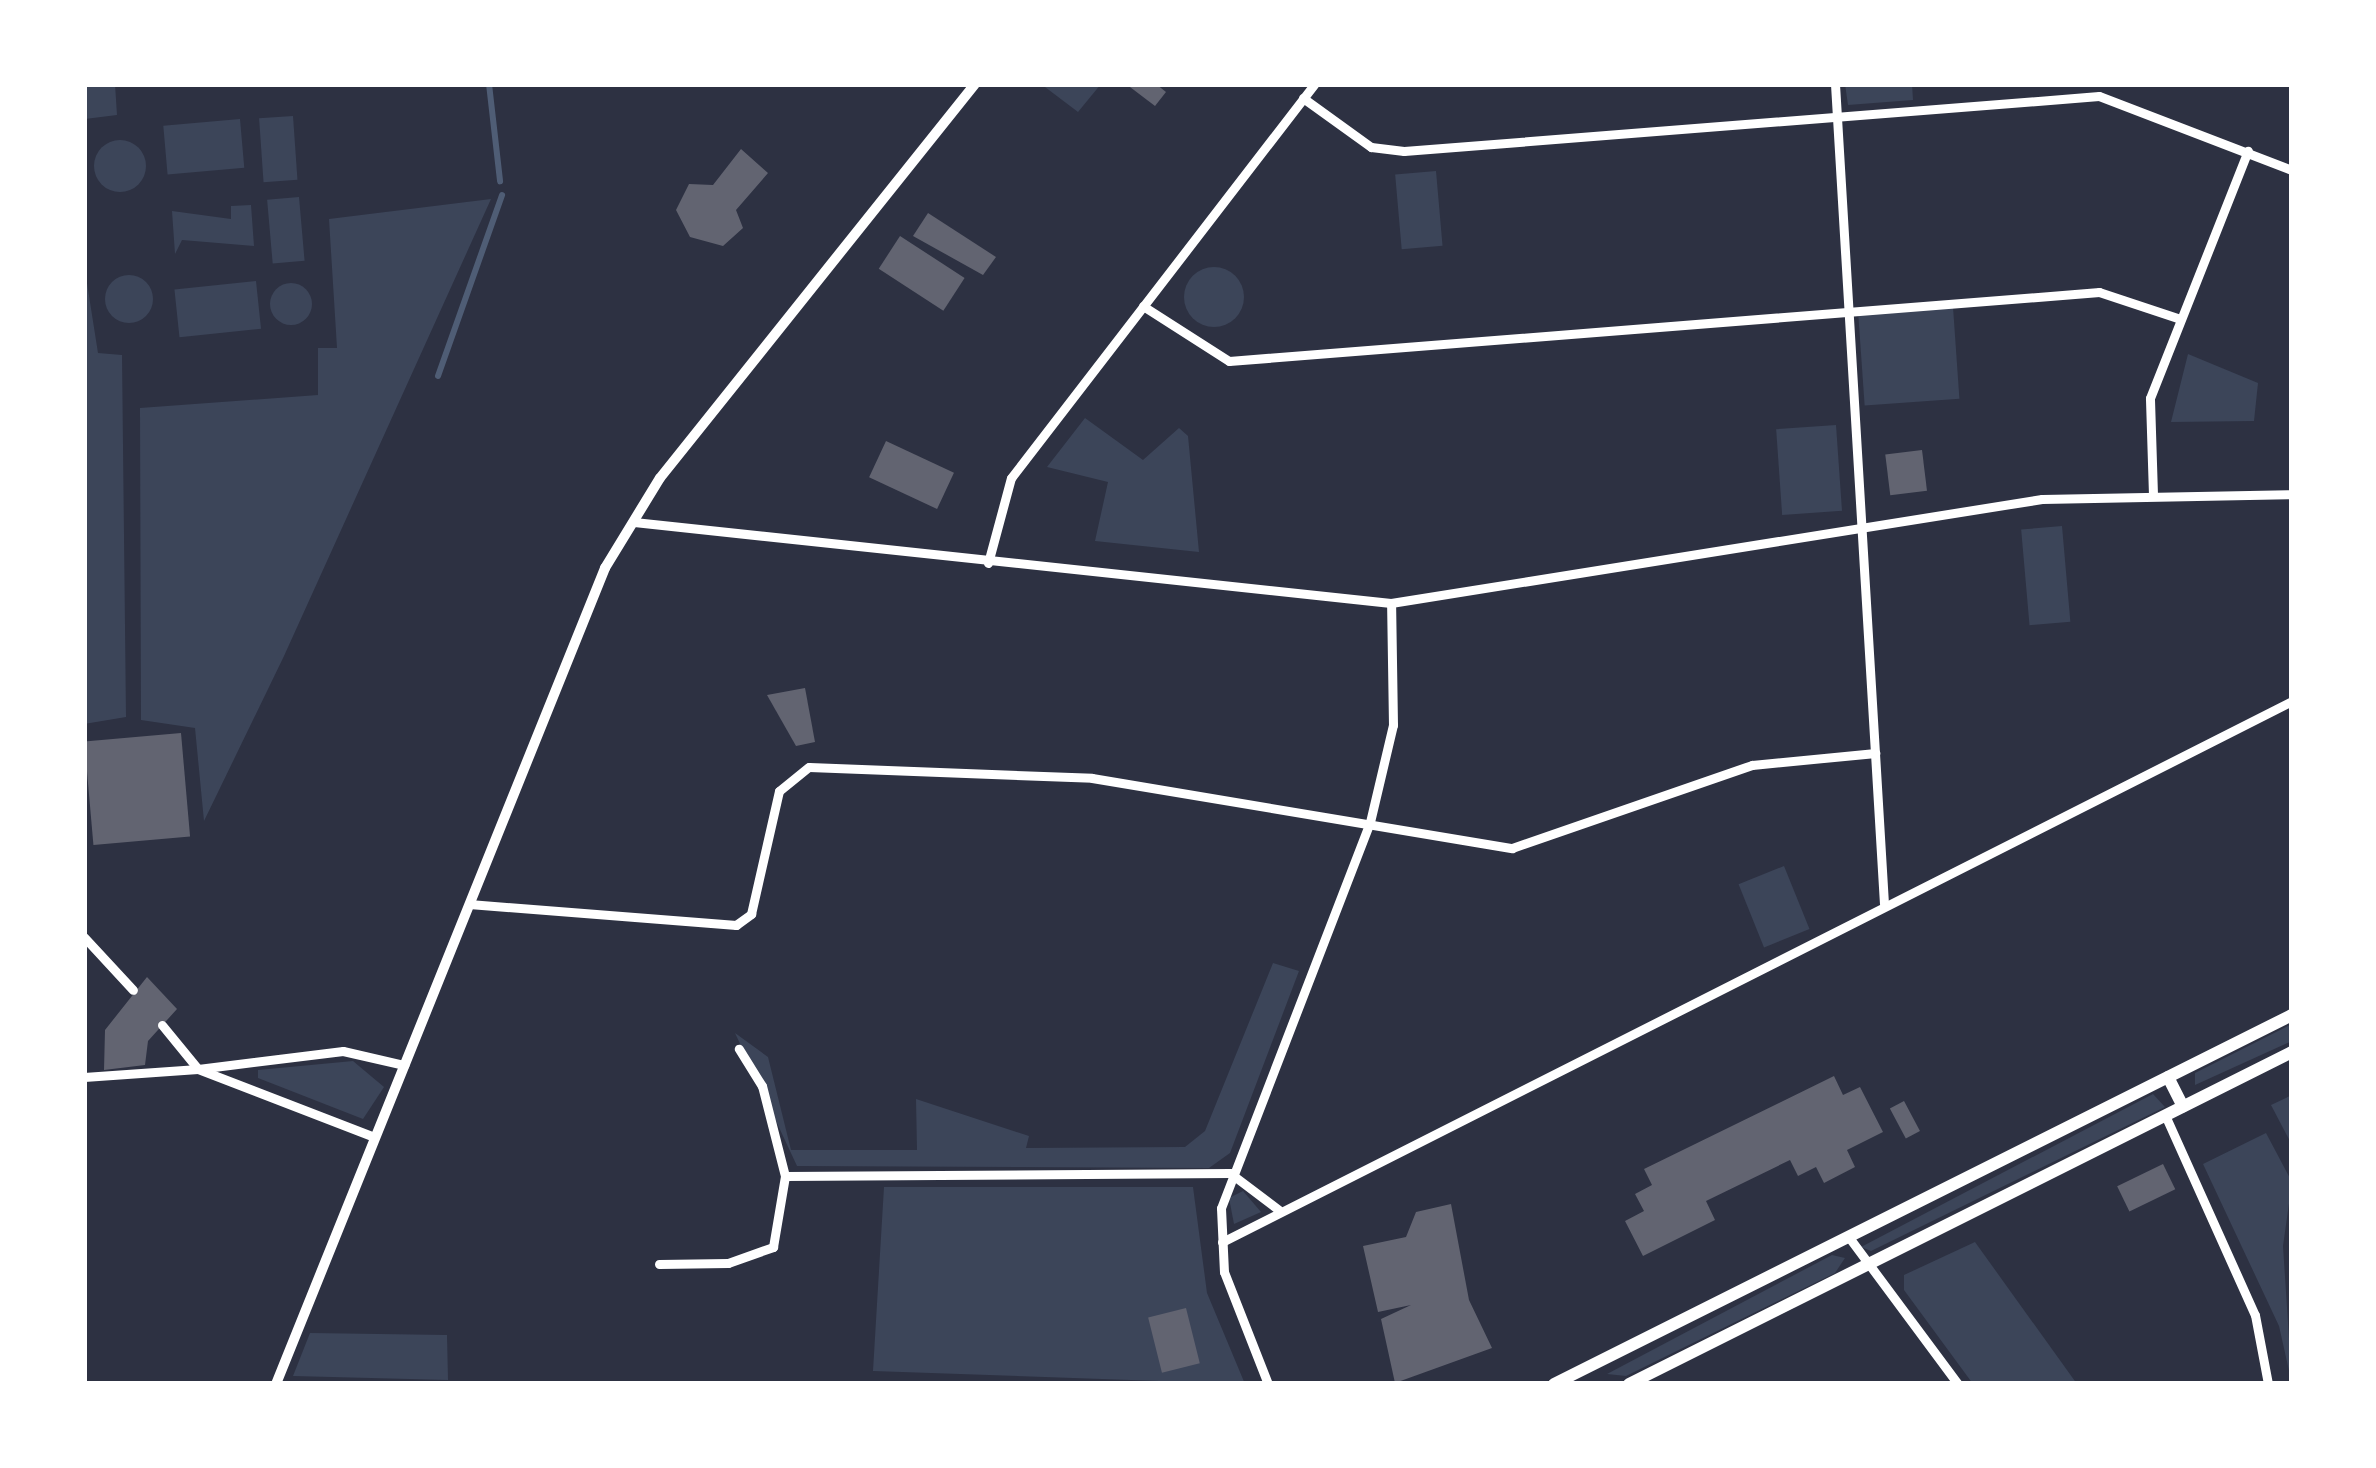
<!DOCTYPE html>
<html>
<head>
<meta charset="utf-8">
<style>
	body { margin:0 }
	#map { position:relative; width:2376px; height:1468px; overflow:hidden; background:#2d3142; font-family:"Space Grotesk",sans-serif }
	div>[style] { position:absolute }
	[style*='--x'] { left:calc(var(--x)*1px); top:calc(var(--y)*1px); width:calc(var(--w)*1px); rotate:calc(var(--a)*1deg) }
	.green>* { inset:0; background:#3c4559; transform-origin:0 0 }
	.round { border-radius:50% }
	.stream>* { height:6px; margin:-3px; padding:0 3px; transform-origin:3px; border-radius:3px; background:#4f5d75 }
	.building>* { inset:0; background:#626471; transform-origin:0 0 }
	.minor>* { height:9px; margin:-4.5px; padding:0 4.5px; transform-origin:4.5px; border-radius:4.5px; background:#fff }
	.tertiary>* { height:10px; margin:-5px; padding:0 5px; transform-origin:5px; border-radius:5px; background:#fff }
	.secondary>* { height:12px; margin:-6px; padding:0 6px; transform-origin:6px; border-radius:6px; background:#fff }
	span { translate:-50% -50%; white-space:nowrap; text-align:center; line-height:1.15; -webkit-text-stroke:10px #fff; paint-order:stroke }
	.frame { position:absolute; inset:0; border:87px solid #fff; pointer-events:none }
</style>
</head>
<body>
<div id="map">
	<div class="green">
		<i style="clip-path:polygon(84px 84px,115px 84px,117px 115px,85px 119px,87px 188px)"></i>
		<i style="clip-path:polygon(1041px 84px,1101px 84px,1078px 112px)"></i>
		<i style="clip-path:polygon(1845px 84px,1912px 84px,1913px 100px,1848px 105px)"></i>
		<i style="left:293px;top:116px;width:64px;height:34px;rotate:86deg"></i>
		<i style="left:240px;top:119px;width:49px;height:77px;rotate:85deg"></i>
		<i class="round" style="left:94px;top:140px;width:52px;height:52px"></i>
		<i style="left:1436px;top:171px;width:75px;height:41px;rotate:85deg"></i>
		<i style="left:299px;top:197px;width:64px;height:32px;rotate:85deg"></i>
		<i style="clip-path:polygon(491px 199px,284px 656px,204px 821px,195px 728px,141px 720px,140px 408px,318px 395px,318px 348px,337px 348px,329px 219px)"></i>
		<i style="clip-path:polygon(251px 205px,254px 246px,182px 240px,175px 254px,172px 211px,231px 219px,231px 206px)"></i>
		<i style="clip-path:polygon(84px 264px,98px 353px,122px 355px,126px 717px,84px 724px)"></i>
		<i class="round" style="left:1184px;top:267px;width:60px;height:60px"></i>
		<i class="round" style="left:105px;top:275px;width:48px;height:48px"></i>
		<i style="left:256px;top:281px;width:48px;height:82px;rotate:84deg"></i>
		<i class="round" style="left:270px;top:283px;width:42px;height:42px"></i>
		<i style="left:1953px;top:307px;width:92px;height:95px;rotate:86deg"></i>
		<i style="clip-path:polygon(2188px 354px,2258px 383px,2254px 421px,2171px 422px)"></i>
		<i style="clip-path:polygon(1085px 418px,1143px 460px,1179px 428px,1188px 436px,1199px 552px,1095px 541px,1108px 482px,1047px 467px)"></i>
		<i style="left:1836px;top:425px;width:86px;height:60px;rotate:86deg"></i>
		<i style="left:2062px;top:526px;width:96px;height:41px;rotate:85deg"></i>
		<i style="left:1784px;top:866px;width:68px;height:49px;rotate:68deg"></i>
		<i style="clip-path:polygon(1273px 963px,1299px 971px,1230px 1153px,1209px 1168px,797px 1166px,735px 1033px,768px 1057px,791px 1150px,917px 1150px,916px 1099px,1029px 1136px,1026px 1148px,1185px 1147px,1205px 1131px)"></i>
		<i style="clip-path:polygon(2292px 1024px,2292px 1041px,2195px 1085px,2195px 1073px)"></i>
		<i style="clip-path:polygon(353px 1061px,384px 1087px,363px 1119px,258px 1078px,258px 1070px)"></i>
		<i style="clip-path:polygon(2153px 1094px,2165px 1107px,1871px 1251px,1861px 1247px)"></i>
		<i style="clip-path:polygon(2292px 1095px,2292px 1145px,2271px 1105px)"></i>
		<i style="clip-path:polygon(2266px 1133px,2292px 1182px,2283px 1246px,2292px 1384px,2279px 1326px,2203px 1164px)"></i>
		<i style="clip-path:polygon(884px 1187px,1193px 1187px,1207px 1293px,1245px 1384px,873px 1371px)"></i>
		<i style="clip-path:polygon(1243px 1191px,1261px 1212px,1234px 1224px,1229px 1198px)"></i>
		<i style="clip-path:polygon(1975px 1242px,2077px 1384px,1973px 1384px,1904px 1290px,1904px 1275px)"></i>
		<i style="clip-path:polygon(1832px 1255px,1845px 1258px,1835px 1273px,1626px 1376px,1607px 1374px)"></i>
		<i style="clip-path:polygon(310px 1333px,447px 1335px,448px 1380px,293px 1376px)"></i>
	</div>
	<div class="stream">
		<i style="--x:489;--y:84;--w:98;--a:83.5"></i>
		<i style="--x:438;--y:376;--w:192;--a:-70.5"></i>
	</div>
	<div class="building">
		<i style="clip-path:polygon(1126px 84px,1156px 84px,1166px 92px,1155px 106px)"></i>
		<i style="clip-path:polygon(741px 149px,768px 173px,736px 210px,743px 228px,723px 246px,690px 237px,676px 210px,689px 184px,713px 185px)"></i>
		<i style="clip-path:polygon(928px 213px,996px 257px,983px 275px,913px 236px)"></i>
		<i style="left:900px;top:236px;width:77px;height:39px;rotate:33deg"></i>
		<i style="left:886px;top:441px;width:75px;height:40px;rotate:25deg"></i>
		<i style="left:1922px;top:450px;width:41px;height:37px;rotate:83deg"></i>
		<i style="clip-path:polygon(805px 688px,815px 742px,796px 746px,767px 695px)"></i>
		<i style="left:181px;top:733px;width:104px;height:97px;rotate:85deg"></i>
		<i style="clip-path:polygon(147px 977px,177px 1009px,148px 1041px,145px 1065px,104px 1070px,105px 1030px)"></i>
		<i style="clip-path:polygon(1834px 1076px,1843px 1095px,1860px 1087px,1883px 1132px,1847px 1150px,1855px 1167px,1824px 1183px,1816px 1167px,1798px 1176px,1790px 1160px,1706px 1201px,1715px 1220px,1643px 1256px,1625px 1221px,1644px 1211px,1635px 1194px,1652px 1185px,1644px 1169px)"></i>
		<i style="left:1904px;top:1101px;width:34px;height:16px;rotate:62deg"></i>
		<i style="left:2163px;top:1164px;width:28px;height:51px;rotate:64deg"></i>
		<i style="clip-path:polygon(1451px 1204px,1469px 1300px,1492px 1348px,1395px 1383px,1381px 1319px,1411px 1305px,1378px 1312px,1363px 1246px,1406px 1237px,1416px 1212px)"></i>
		<i style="left:1186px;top:1308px;width:57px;height:39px;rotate:76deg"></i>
	</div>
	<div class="minor">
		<i style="--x:1835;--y:84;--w:821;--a:86.58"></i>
		<i style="--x:1303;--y:98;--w:84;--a:35.8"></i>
		<i style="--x:1371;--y:147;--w:33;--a:7"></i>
		<i style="--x:1404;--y:151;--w:697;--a:-4.52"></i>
		<i style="--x:2099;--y:96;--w:207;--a:21"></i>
		<i style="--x:1143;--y:306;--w:102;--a:32.6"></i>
		<i style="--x:1229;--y:361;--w:873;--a:-4.53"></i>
		<i style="--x:2099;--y:292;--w:85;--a:18.4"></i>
		<i style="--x:2153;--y:495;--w:97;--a:-91.8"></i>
		<i style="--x:2150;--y:398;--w:266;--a:-68.4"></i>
		<i style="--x:634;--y:522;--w:761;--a:6.11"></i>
		<i style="--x:1391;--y:603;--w:659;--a:-9.08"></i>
		<i style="--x:2042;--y:499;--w:250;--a:-1.1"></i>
		<i style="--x:988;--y:563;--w:88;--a:-74.9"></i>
		<i style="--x:1011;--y:478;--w:497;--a:-52.4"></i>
		<i style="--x:469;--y:904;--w:268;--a:4.5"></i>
		<i style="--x:736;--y:925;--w:19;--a:-36"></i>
		<i style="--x:751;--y:914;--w:126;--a:-77.2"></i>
		<i style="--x:779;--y:791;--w:38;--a:-39"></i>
		<i style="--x:809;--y:767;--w:283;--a:2.2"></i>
		<i style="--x:1092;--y:778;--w:426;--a:9.5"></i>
		<i style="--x:1512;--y:848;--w:254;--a:-19.1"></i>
		<i style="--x:1752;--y:765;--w:124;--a:-5.6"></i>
		<i style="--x:84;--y:937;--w:72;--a:47.2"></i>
		<i style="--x:162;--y:1025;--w:57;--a:50.7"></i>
		<i style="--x:198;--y:1069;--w:146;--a:-7.1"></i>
		<i style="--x:343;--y:1051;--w:63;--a:12.9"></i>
		<i style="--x:84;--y:1077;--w:114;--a:-4"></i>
		<i style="--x:198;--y:1069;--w:189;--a:21.1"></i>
		<i style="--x:2165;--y:1115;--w:219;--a:65.8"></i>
		<i style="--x:2255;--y:1315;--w:70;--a:79.3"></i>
		<i style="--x:785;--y:1176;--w:445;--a:-0.4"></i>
		<i style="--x:1230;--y:1173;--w:61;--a:37.1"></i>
		<i style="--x:1848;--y:1236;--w:184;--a:53.4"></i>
		<i style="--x:1222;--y:1242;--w:1199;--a:-26.82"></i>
		<i style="--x:659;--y:1264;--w:69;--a:-0.8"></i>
		<i style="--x:728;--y:1263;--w:48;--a:-19.6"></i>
		<i style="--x:773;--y:1247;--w:72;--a:-80.4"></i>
		<i style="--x:785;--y:1176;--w:93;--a:-104.3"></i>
		<i style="--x:762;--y:1086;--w:44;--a:-121.9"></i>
		<i style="--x:1268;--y:1384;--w:120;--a:-111.4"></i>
		<i style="--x:1224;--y:1272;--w:64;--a:-92.7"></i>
		<i style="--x:1221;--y:1208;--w:414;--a:-68.9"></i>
		<i style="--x:1370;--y:822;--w:100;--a:-76.7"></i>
		<i style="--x:1393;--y:725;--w:122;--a:-90.9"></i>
	</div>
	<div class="tertiary">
		<i style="--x:276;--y:1384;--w:880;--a:-68.04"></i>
		<i style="--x:605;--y:568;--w:105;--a:-58.6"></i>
		<i style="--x:660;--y:478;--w:504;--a:-51.36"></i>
	</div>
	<div class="secondary">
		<i style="--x:2168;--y:1077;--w:33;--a:63"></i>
		<i style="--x:1554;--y:1384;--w:825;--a:-26.57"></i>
		<i style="--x:1629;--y:1384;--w:741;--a:-26.6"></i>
	</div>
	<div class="frame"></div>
</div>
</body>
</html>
